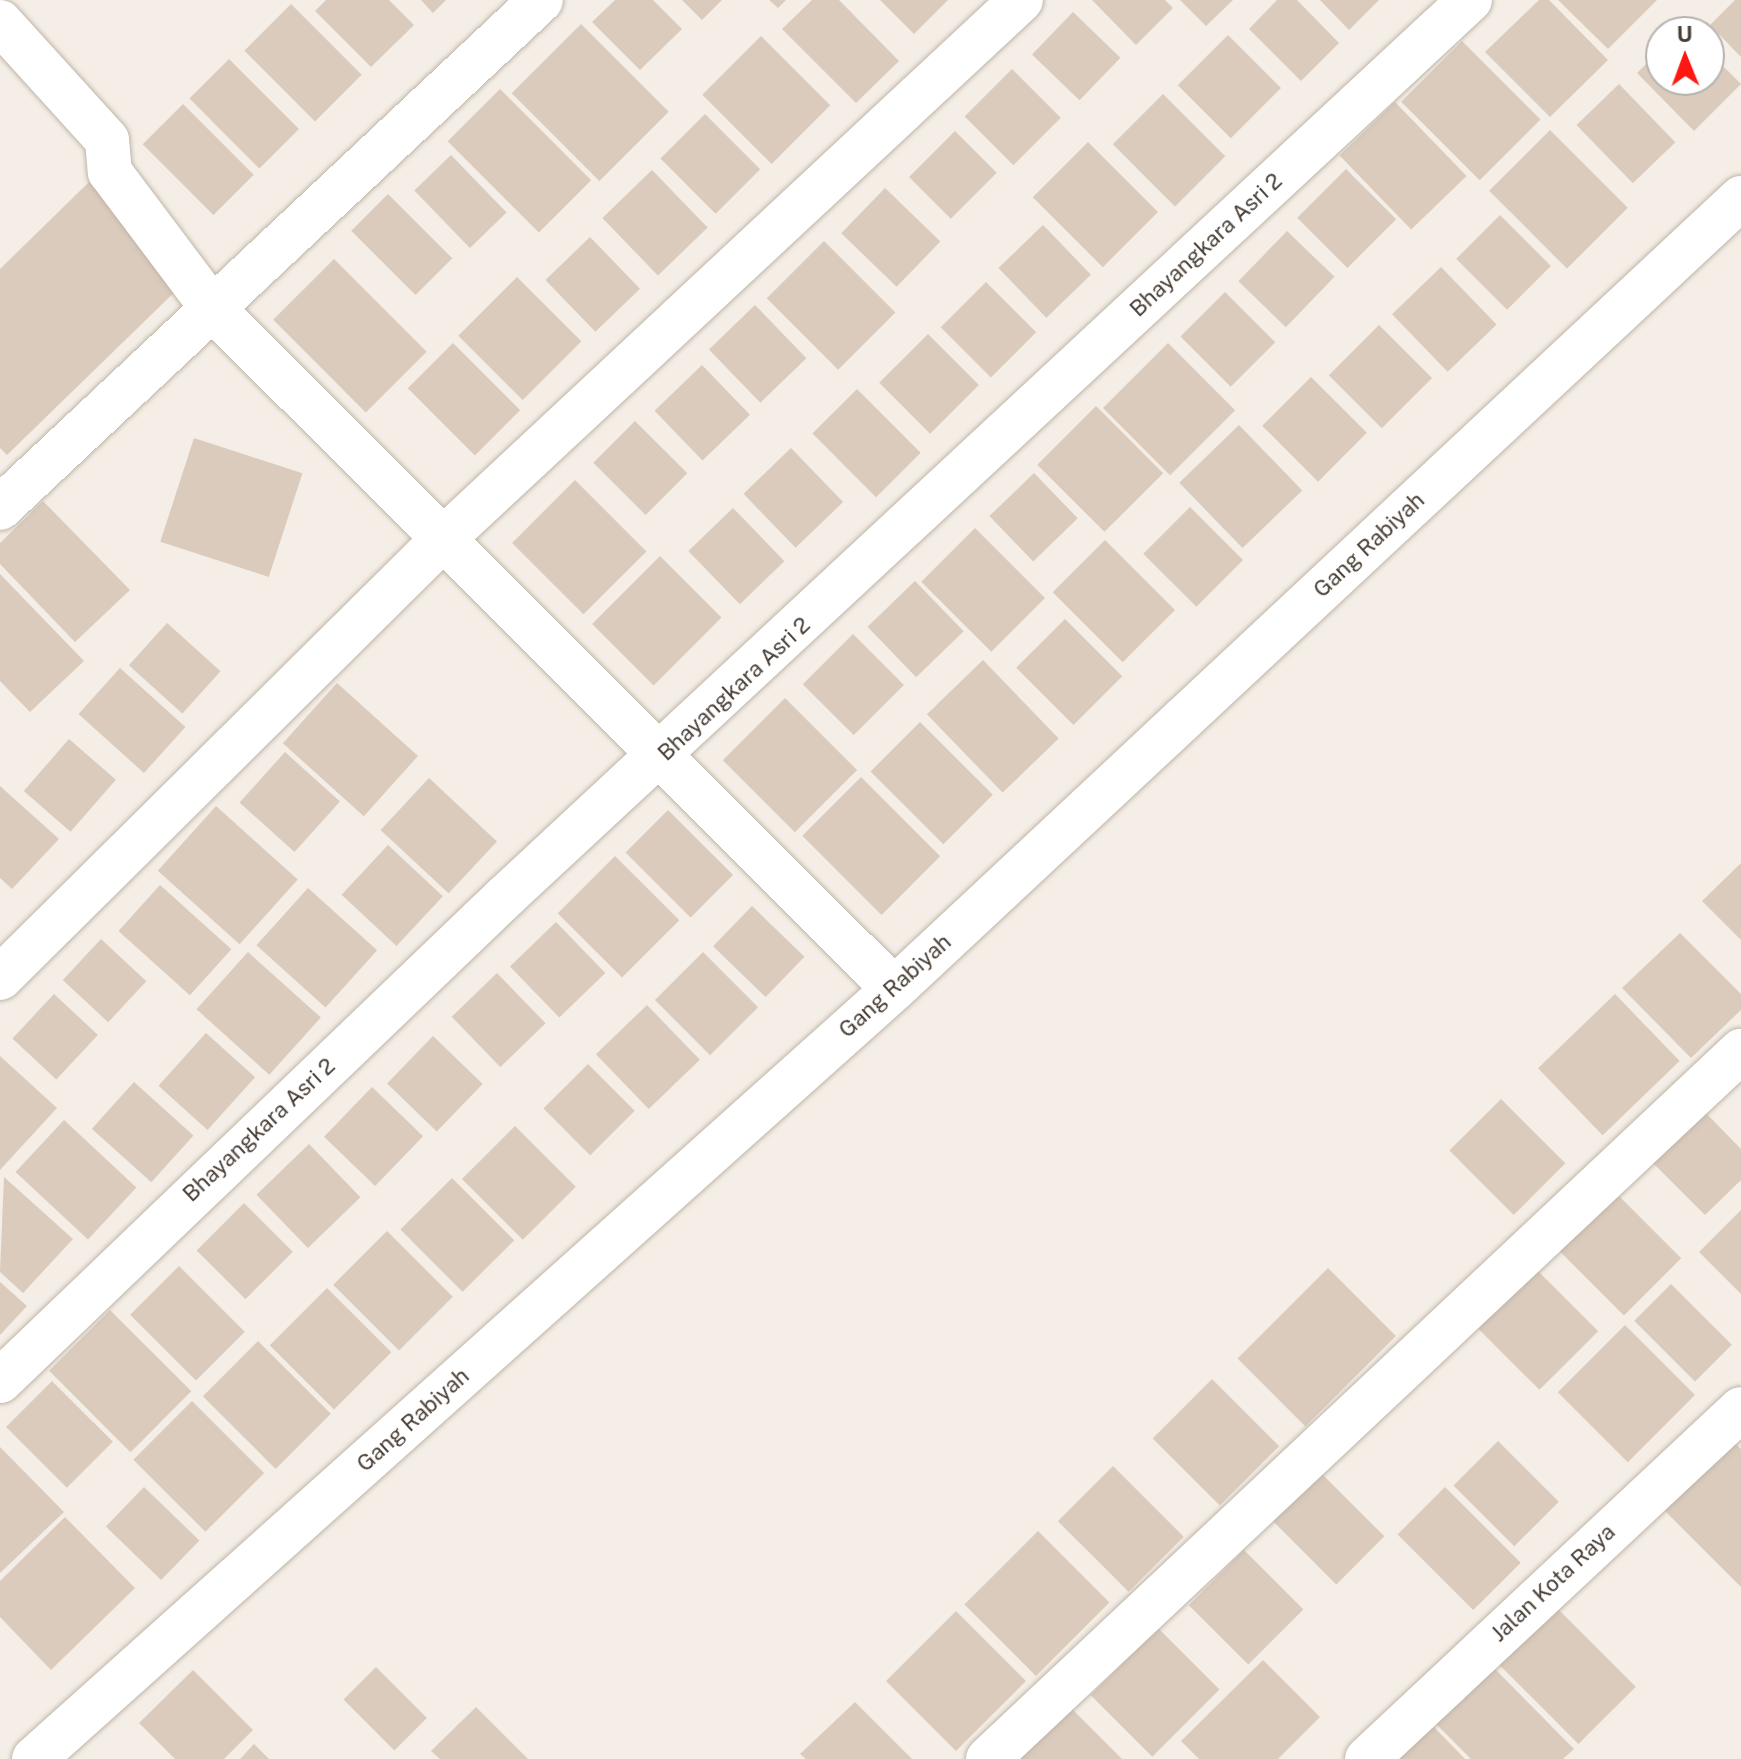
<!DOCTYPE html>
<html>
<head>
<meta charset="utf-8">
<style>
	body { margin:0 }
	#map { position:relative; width:1741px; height:1759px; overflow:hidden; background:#f4eee6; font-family:"Public Sans",sans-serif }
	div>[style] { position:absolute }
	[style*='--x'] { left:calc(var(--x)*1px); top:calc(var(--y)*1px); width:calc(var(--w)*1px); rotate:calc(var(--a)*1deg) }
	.building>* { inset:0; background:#dacbbd; transform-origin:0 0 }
	.roads { filter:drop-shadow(0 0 2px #c0b5a8) drop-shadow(0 0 2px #c0b5a8) }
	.minor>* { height:44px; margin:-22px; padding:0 22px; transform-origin:22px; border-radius:22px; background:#fff }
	span { translate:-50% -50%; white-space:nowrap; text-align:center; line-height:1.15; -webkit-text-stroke:6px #fff; paint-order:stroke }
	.street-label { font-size:22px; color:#483e35 }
	.north { position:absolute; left:1645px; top:16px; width:80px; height:80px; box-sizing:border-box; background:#fff; border:2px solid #b6b2ae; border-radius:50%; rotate:359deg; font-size:22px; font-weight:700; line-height:32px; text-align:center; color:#483e35 }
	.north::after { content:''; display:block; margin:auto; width:28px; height:36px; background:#ff1812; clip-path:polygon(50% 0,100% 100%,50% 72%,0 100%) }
</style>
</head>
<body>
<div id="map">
	<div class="building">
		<i style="clip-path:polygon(326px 0,389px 0,414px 25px,371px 67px,315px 11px)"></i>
		<i style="clip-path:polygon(421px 0,446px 0,433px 13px)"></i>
		<i style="clip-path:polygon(615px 0,653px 0,682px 29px,640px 70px,592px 22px)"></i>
		<i style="clip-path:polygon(682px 0,722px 0,702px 20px)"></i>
		<i style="clip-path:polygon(769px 0,786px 0,778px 8px)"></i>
		<i style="clip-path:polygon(812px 0,839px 0,899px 61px,856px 103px,782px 29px)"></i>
		<i style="clip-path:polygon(880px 0,948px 0,914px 34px)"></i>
		<i style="clip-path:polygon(1092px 0,1165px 0,1173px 8px,1136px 45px)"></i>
		<i style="clip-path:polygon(1180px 0,1233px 0,1206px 26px)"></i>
		<i style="clip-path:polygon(1277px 0,1297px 0,1339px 43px,1301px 81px,1249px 29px)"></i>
		<i style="clip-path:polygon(1320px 0,1379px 0,1349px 30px)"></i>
		<i style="clip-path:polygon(1539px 0,1549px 0,1608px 60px,1550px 117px,1485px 52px)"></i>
		<i style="clip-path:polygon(1558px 0,1657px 0,1608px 49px)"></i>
		<i style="clip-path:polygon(1735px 0,1741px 0,1741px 57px,1710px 25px)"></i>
		<i style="left:291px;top:4px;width:100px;height:66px;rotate:45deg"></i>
		<i style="left:1073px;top:12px;width:66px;height:59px;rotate:44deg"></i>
		<i style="left:581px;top:24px;width:124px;height:98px;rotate:45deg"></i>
		<i style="left:1228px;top:35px;width:75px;height:71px;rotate:45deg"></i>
		<i style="left:761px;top:36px;width:98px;height:83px;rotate:45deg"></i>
		<i style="left:1462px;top:41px;width:111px;height:86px;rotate:45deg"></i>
		<i style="clip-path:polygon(1661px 49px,1661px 80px,1709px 80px,1709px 52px,1741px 84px,1694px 131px,1637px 73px)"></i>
		<i style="left:229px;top:59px;width:99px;height:56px;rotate:45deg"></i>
		<i style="left:1012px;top:69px;width:69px;height:67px;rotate:45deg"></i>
		<i style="left:1619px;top:84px;width:81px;height:59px;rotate:46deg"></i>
		<i style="left:500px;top:89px;width:129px;height:74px;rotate:45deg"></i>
		<i style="left:1163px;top:94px;width:88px;height:71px;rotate:45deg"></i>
		<i style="left:1395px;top:102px;width:103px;height:77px;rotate:46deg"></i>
		<i style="left:183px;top:104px;width:100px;height:57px;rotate:45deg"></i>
		<i style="left:705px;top:114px;width:78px;height:63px;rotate:45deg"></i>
		<i style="left:1550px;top:130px;width:110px;height:86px;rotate:45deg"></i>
		<i style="left:955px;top:131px;width:59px;height:65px;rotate:45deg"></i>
		<i style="left:1088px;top:142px;width:99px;height:78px;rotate:45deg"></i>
		<i style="left:451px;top:155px;width:80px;height:51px;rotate:46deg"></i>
		<i style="left:1346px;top:169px;width:71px;height:69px;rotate:45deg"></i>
		<i style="left:652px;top:170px;width:80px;height:69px;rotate:46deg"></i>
		<i style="clip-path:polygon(89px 182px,187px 280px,7px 455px,0 448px,0 269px)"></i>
		<i style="left:885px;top:188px;width:77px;height:63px;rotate:44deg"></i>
		<i style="left:388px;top:194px;width:91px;height:52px;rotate:45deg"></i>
		<i style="left:1500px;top:215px;width:72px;height:62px;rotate:45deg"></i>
		<i style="left:1043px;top:225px;width:69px;height:62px;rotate:46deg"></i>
		<i style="left:1287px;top:231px;width:66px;height:70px;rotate:44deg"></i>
		<i style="left:590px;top:237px;width:72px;height:62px;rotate:46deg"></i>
		<i style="left:824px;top:241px;width:101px;height:81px;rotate:45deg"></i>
		<i style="left:334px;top:259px;width:131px;height:86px;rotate:45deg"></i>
		<i style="left:1441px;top:267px;width:80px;height:68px;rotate:46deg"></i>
		<i style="left:517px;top:277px;width:91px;height:83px;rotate:45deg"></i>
		<i style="left:986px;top:282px;width:71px;height:64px;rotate:45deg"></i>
		<i style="left:1225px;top:292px;width:71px;height:63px;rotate:45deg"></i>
		<i style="left:755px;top:305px;width:74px;height:64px;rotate:46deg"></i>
		<i style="left:1379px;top:325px;width:75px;height:71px;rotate:45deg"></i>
		<i style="left:928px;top:334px;width:72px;height:69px;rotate:45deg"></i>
		<i style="left:453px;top:343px;width:95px;height:64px;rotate:45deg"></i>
		<i style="left:1168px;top:343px;width:95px;height:92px;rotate:45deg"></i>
		<i style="left:702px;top:365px;width:69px;height:66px;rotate:46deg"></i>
		<i style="left:1311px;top:377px;width:79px;height:69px;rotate:45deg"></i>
		<i style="left:857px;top:389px;width:90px;height:63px;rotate:45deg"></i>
		<i style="left:1096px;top:406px;width:95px;height:83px;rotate:45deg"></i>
		<i style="left:635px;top:421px;width:74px;height:59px;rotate:45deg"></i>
		<i style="left:1239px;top:425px;width:91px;height:83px;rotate:46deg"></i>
		<i style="left:194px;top:438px;width:114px;height:109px;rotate:18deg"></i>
		<i style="left:791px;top:448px;width:75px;height:66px;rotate:46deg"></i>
		<i style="left:1034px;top:473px;width:63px;height:62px;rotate:46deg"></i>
		<i style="left:575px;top:480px;width:101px;height:89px;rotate:45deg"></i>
		<i style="clip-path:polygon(43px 501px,130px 590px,75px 642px,0 564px,0 543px)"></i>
		<i style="left:1190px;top:507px;width:75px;height:66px;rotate:45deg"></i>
		<i style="left:733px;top:508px;width:74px;height:62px;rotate:46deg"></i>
		<i style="left:975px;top:528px;width:99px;height:76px;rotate:45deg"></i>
		<i style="left:1105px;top:540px;width:99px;height:74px;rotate:45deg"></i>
		<i style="left:660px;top:556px;width:87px;height:96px;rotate:45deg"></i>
		<i style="clip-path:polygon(0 574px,84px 661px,30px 712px,0 681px)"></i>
		<i style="left:915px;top:581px;width:70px;height:66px;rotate:46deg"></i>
		<i style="left:1065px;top:619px;width:81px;height:69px;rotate:45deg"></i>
		<i style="left:167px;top:623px;width:72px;height:57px;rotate:42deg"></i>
		<i style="left:853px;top:634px;width:72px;height:71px;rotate:45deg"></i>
		<i style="left:983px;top:660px;width:109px;height:78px;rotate:46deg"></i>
		<i style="left:120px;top:668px;width:88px;height:62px;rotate:42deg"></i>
		<i style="left:337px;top:683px;width:109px;height:81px;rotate:42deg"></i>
		<i style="left:785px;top:698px;width:102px;height:88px;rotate:45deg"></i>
		<i style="left:920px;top:722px;width:103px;height:70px;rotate:45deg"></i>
		<i style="left:69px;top:739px;width:62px;height:69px;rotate:41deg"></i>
		<i style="left:285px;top:752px;width:74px;height:68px;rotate:42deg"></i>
		<i style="left:861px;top:777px;width:112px;height:83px;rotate:45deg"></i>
		<i style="left:429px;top:778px;width:93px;height:71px;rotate:43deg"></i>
		<i style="clip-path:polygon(0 786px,59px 839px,12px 889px,0 878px)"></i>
		<i style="left:216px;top:806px;width:110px;height:87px;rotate:42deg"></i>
		<i style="left:668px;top:810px;width:92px;height:60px;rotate:45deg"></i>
		<i style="left:388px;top:845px;width:75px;height:68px;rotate:43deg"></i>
		<i style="left:615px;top:856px;width:91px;height:81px;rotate:45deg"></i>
		<i style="clip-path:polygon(1741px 863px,1741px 940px,1702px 901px)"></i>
		<i style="left:160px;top:885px;width:96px;height:62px;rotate:42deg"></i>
		<i style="left:308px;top:888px;width:93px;height:77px;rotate:42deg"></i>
		<i style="left:752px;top:906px;width:73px;height:56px;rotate:44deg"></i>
		<i style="left:556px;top:922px;width:71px;height:64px;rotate:46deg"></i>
		<i style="clip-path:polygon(1680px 933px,1741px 994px,1741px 1010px,1691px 1058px,1622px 988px)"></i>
		<i style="left:101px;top:939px;width:62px;height:56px;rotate:43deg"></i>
		<i style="left:248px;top:952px;width:98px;height:77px;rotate:42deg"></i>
		<i style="left:703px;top:952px;width:78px;height:68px;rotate:45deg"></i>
		<i style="left:497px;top:973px;width:70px;height:63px;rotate:46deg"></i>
		<i style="left:54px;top:994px;width:60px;height:61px;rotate:43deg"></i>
		<i style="left:1615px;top:994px;width:93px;height:107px;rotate:46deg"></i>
		<i style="left:647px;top:1005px;width:76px;height:71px;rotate:46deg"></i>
		<i style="left:206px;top:1033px;width:66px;height:71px;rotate:42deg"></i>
		<i style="left:433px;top:1036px;width:69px;height:66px;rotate:44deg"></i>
		<i style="clip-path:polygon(0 1056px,57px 1108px,0 1170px)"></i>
		<i style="left:588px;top:1064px;width:66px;height:63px;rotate:45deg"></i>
		<i style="left:134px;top:1082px;width:80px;height:63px;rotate:42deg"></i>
		<i style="left:372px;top:1087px;width:71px;height:69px;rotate:44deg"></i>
		<i style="left:1501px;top:1099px;width:91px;height:73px;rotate:45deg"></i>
		<i style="clip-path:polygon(1700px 1107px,1741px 1149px,1741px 1180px,1705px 1215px,1648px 1158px)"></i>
		<i style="left:64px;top:1120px;width:99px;height:71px;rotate:43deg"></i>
		<i style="left:515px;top:1126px;width:86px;height:75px;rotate:45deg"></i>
		<i style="left:309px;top:1144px;width:74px;height:73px;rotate:46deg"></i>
		<i style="clip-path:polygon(4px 1177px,73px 1239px,23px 1293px,0 1272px)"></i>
		<i style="left:452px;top:1178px;width:88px;height:73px;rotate:45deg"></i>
		<i style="left:1614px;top:1191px;width:95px;height:81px;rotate:45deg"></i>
		<i style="left:244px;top:1203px;width:69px;height:67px;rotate:45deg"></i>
		<i style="clip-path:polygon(1741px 1210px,1741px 1294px,1699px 1252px)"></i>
		<i style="left:387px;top:1231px;width:93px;height:76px;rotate:45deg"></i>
		<i style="left:1531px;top:1264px;width:95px;height:83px;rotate:45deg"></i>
		<i style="left:179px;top:1266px;width:93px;height:69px;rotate:45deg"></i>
		<i style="left:1328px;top:1268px;width:96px;height:128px;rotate:45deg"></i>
		<i style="clip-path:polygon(0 1282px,27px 1306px,0 1335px)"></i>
		<i style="left:1671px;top:1284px;width:86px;height:52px;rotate:45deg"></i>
		<i style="left:327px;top:1288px;width:91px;height:81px;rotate:45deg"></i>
		<i style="left:110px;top:1310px;width:115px;height:86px;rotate:45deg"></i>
		<i style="left:1625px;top:1325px;width:99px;height:95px;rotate:45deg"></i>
		<i style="left:258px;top:1341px;width:103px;height:78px;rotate:45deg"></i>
		<i style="left:1212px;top:1379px;width:95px;height:84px;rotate:45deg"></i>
		<i style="left:52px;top:1381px;width:86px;height:65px;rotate:45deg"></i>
		<i style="left:192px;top:1401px;width:102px;height:83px;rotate:45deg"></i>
		<i style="clip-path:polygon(1731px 1439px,1741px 1449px,1741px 1587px,1661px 1507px)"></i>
		<i style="left:1498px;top:1441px;width:86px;height:63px;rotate:45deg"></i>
		<i style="clip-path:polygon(0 1447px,64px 1512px,0 1573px)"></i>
		<i style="left:1113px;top:1466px;width:100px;height:78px;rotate:45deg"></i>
		<i style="left:1320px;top:1472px;width:91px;height:68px;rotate:45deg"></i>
		<i style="left:144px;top:1487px;width:77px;height:55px;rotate:44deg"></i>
		<i style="left:1445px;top:1487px;width:107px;height:67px;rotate:45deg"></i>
		<i style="clip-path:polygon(65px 1517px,135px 1588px,51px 1670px,0 1617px,0 1581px)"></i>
		<i style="left:1038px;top:1531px;width:101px;height:104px;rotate:45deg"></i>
		<i style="left:1244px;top:1550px;width:84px;height:78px;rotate:45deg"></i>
		<i style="left:1553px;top:1604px;width:117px;height:81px;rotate:45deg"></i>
		<i style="left:956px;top:1611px;width:99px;height:99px;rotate:45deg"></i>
		<i style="left:1158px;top:1628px;width:87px;height:95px;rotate:45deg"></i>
		<i style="clip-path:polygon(1263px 1660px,1320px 1717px,1278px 1759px,1199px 1759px,1181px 1741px)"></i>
		<i style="clip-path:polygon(1490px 1664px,1574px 1749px,1563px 1759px,1471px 1759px,1432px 1720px)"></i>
		<i style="left:376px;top:1667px;width:72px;height:46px;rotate:45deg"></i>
		<i style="clip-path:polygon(193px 1670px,253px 1730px,224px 1759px,175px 1759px,139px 1723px)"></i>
		<i style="clip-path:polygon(1064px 1701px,1122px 1759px,1005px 1759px)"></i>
		<i style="clip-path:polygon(855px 1702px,912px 1759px,806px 1759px,800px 1754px)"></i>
		<i style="clip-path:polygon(476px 1707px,528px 1759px,440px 1759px,431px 1751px)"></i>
		<i style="clip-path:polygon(1430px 1723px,1465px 1759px,1392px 1759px)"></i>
		<i style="clip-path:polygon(254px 1744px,269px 1759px,240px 1759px)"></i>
	</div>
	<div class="roads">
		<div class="minor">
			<i style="--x:0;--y:22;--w:159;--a:47.8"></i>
			<i style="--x:107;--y:140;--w:32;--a:85"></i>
			<i style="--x:110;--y:172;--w:171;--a:53.1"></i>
			<i style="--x:213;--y:309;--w:962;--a:44.96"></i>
			<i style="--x:0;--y:508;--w:742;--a:-43.2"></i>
			<i style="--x:0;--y:978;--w:621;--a:-44.74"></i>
			<i style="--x:441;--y:541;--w:793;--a:-43.01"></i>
			<i style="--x:0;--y:1381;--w:701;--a:-43.79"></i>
			<i style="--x:506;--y:896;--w:1316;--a:-42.91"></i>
			<i style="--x:34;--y:1759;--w:1154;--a:-41.84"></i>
			<i style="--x:894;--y:989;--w:1159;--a:-43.04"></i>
			<i style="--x:988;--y:1759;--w:1034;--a:-43.24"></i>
			<i style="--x:1367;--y:1759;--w:512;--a:-43.1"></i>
		</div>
	</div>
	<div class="street-label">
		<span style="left:1206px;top:245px;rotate:-43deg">Bhayangkara Asri 2</span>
		<span style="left:1369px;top:545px;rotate:-43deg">Gang Rabiyah</span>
		<span style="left:734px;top:689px;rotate:-43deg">Bhayangkara Asri 2</span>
		<span style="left:895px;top:986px;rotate:-42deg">Gang Rabiyah</span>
		<span style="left:259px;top:1130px;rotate:-43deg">Bhayangkara Asri 2</span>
		<span style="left:413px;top:1420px;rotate:-42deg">Gang Rabiyah</span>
		<span style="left:1553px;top:1583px;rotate:-43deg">Jalan Kota Raya</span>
	</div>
	<div class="north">U</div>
</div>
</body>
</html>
